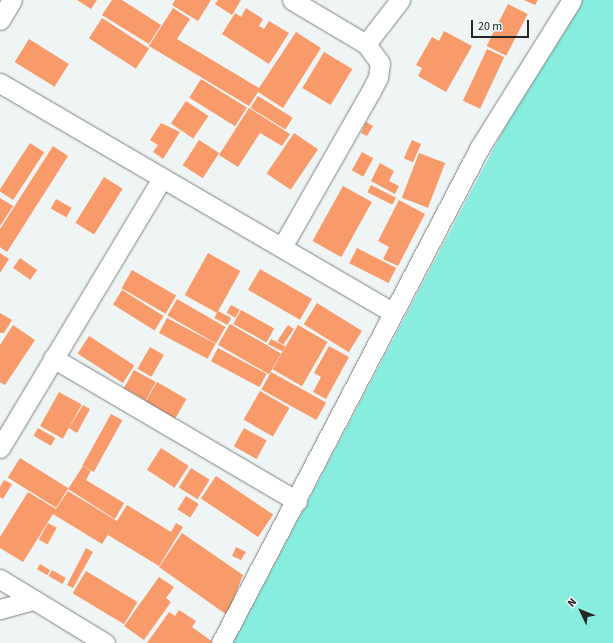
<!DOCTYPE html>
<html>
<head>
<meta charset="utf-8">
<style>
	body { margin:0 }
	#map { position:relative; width:613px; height:643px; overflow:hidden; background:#eff5f4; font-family:"Source Sans 3",sans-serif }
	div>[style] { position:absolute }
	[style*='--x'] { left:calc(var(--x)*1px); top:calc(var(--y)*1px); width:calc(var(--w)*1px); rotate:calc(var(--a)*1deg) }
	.green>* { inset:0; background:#87eddf }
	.building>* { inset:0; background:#f89a69; transform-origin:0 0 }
	.roads { filter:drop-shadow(0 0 1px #7d8281) drop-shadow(0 0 1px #7d8281) }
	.minor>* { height:19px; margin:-9.5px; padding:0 9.5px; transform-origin:9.5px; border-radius:9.5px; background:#fff }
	span { translate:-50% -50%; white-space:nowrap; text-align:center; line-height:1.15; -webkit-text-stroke:3px #eff5f4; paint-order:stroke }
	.north { position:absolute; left:561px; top:591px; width:40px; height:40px; -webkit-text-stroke:3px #eff5f4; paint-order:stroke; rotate:313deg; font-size:11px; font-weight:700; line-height:16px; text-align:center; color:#252727 }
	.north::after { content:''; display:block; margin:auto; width:14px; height:18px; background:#252727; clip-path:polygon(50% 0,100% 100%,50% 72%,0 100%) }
	.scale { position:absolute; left:471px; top:20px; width:58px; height:18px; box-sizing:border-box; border:2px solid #252727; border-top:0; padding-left:5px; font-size:12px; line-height:14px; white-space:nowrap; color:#252727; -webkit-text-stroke:3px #eff5f4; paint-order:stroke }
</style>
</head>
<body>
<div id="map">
	<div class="green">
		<i style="clip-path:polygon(572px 0,613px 0,613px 643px,233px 643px)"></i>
	</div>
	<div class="building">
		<i style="clip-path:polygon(77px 0,97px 0,91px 9px)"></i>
		<i style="clip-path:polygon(112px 0,122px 0,161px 25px,149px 44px,102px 15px)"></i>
		<i style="clip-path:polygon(175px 0,211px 0,198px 21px,172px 5px)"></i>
		<i style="clip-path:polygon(218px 0,241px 0,232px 15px,215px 4px)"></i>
		<i style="clip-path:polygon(524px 0,538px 0,535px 5px)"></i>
		<i style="left:508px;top:4px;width:22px;height:47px;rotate:27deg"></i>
		<i style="clip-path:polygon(173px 8px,190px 19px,177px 39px,259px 88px,296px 32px,321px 48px,283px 108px,258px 92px,249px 106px,149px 46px)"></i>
		<i style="clip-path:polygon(246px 8px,263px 19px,259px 26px,264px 29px,269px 21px,289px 33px,269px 64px,222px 34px,235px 13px,241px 17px)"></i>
		<i style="left:102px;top:18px;width:56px;height:24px;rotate:33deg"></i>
		<i style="clip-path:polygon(444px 31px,472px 46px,446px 92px,418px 76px,422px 68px,416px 65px,432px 37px,439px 41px)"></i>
		<i style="left:29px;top:39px;width:47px;height:27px;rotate:32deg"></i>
		<i style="left:487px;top:49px;width:19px;height:57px;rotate:25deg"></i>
		<i style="left:324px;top:52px;width:33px;height:42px;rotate:31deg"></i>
		<i style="left:201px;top:79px;width:54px;height:22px;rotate:32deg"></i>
		<i style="left:258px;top:96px;width:41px;height:14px;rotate:32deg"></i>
		<i style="left:186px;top:101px;width:27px;height:27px;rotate:34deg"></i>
		<i style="clip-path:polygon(249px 108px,290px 134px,282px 146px,260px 133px,238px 167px,219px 155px)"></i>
		<i style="clip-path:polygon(366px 122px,373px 126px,367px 136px,361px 133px)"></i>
		<i style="clip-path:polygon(161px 123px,180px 132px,163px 159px,153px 152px,158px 145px,150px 140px)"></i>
		<i style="left:294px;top:133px;width:29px;height:49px;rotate:34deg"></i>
		<i style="left:199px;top:140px;width:24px;height:30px;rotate:33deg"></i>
		<i style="left:412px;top:140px;width:10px;height:20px;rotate:24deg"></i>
		<i style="left:30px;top:143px;width:17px;height:57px;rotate:33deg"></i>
		<i style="clip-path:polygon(53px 146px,68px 156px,7px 252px,0 247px,0 229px)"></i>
		<i style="left:362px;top:152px;width:13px;height:21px;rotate:29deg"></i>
		<i style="left:419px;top:153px;width:28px;height:48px;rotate:21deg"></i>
		<i style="clip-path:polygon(380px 163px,394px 171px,389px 181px,399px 186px,395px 194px,371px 181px)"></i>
		<i style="left:104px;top:177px;width:22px;height:54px;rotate:32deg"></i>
		<i style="left:371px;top:185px;width:28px;height:8px;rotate:27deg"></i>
		<i style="left:343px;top:186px;width:33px;height:63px;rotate:29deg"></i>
		<i style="clip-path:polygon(0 198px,13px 206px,0 226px)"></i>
		<i style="left:56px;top:199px;width:18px;height:11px;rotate:29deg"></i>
		<i style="clip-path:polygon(399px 200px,425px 214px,398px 266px,383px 259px,389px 247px,378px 241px)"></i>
		<i style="left:357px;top:248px;width:44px;height:17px;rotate:27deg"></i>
		<i style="clip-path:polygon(0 253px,9px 259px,0 273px)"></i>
		<i style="left:208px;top:253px;width:37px;height:48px;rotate:29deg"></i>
		<i style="left:20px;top:258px;width:21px;height:12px;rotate:35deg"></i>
		<i style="left:260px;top:269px;width:60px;height:24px;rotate:30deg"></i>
		<i style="left:132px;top:270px;width:51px;height:21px;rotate:30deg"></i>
		<i style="left:122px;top:290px;width:49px;height:17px;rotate:32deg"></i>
		<i style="left:177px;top:299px;width:56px;height:19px;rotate:30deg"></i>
		<i style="left:317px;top:303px;width:53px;height:25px;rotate:32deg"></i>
		<i style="left:231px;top:305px;width:10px;height:9px;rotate:29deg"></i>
		<i style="left:241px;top:310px;width:38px;height:16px;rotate:29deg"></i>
		<i style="left:218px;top:311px;width:15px;height:8px;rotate:28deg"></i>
		<i style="clip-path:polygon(0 313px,12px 320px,4px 333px,0 333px)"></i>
		<i style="left:167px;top:318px;width:55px;height:17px;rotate:28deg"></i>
		<i style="left:230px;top:324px;width:59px;height:24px;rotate:30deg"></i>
		<i style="clip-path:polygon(13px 325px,35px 340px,5px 385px,0 382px,0 345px)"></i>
		<i style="left:288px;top:325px;width:7px;height:19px;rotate:34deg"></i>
		<i style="left:298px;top:325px;width:34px;height:51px;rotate:30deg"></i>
		<i style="left:89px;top:336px;width:54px;height:21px;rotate:33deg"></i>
		<i style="left:271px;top:339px;width:16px;height:6px;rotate:27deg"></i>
		<i style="clip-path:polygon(329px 346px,349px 357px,326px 399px,313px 392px,321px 377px,314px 373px)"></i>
		<i style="left:150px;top:347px;width:16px;height:25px;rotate:30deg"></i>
		<i style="left:218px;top:348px;width:55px;height:15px;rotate:28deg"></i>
		<i style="left:134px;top:370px;width:25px;height:21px;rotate:29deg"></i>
		<i style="left:271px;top:372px;width:63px;height:20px;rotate:29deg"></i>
		<i style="left:157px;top:382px;width:34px;height:23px;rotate:30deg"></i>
		<i style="left:260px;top:391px;width:34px;height:33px;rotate:30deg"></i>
		<i style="left:59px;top:392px;width:26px;height:39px;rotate:29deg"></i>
		<i style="clip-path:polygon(83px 405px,90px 409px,77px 433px,69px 428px)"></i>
		<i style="left:111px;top:414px;width:13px;height:59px;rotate:29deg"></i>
		<i style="left:38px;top:428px;width:20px;height:9px;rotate:30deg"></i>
		<i style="left:244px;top:428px;width:26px;height:21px;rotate:29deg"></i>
		<i style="left:161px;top:448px;width:33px;height:26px;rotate:33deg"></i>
		<i style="left:20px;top:458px;width:57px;height:23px;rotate:32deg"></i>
		<i style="clip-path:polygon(83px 466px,91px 471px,86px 480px,124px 503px,115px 519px,68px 489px)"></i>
		<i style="left:191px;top:468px;width:22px;height:23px;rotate:32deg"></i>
		<i style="left:216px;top:476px;width:69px;height:27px;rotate:34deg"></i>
		<i style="clip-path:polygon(4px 480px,12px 484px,3px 499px,0 497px,0 487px)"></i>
		<i style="clip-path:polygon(68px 491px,117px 521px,127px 505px,171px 532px,176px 523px,183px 527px,159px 566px,108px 535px,112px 528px,102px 544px,53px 514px,23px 562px,0 548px,0 537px,28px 492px,56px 509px)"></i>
		<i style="left:186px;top:496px;width:15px;height:16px;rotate:32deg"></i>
		<i style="left:48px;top:523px;width:10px;height:19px;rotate:29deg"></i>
		<i style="clip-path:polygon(182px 533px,243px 575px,227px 615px,159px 567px)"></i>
		<i style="clip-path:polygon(236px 547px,246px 552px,241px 560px,232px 556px)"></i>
		<i style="clip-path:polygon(86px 548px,93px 552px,73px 588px,67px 585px)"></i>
		<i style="left:40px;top:564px;width:12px;height:6px;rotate:31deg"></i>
		<i style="left:52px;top:570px;width:16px;height:7px;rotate:30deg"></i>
		<i style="left:86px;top:571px;width:60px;height:26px;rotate:31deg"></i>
		<i style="clip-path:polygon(159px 577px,174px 587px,166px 598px,171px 602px,144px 640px,124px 626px)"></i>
		<i style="clip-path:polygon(179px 610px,196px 621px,192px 627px,214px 643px,147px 643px,169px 612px,175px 616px)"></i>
	</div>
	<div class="roads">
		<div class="minor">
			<i style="--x:0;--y:20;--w:23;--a:-59"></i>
			<i style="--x:366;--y:44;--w:56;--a:-52.3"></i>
			<i style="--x:0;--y:83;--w:455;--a:30.3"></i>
			<i style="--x:282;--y:247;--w:180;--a:-60.3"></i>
			<i style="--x:371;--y:91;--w:16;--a:-63"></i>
			<i style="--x:378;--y:77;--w:14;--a:-82"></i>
			<i style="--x:380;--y:63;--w:24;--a:-126"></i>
			<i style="--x:366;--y:44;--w:86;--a:-149.3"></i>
			<i style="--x:53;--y:358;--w:283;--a:30.4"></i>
			<i style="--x:0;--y:448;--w:315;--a:-59"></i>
			<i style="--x:0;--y:579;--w:123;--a:31.4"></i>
			<i style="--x:0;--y:609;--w:35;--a:-15"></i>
			<i style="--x:221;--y:643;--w:560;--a:-62.43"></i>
			<i style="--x:480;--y:147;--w:173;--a:-58"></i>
		</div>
	</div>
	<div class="north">N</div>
	<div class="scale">20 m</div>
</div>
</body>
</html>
